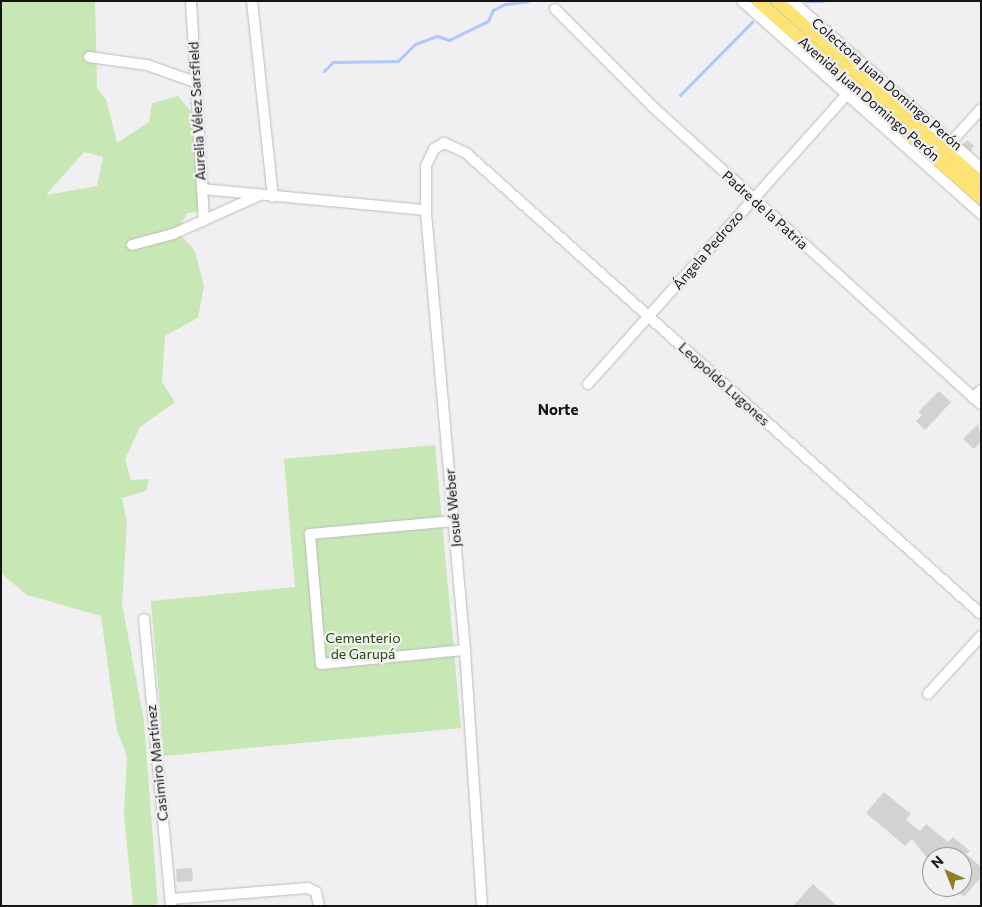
<!DOCTYPE html>
<html>
<head>
<meta charset="utf-8">
<style>
	body { margin:0 }
	#map { position:relative; width:982px; height:907px; overflow:hidden; background:#f0eff2; font-family:Commissioner,sans-serif }
	div>[style] { position:absolute }
	[style*='--x'] { left:calc(var(--x)*1px); top:calc(var(--y)*1px); width:calc(var(--w)*1px); rotate:calc(var(--a)*1deg) }
	.green>* { inset:0; background:#c7e7b5 }
	.stream>* { height:3px; margin:-1.5px; padding:0 1.5px; transform-origin:1.5px; border-radius:1.5px; background:#b0c8fa }
	.building>* { inset:0; background:#d4d1d2; transform-origin:0 0 }
	.roads { filter:drop-shadow(0 0 1px #bbbabc) drop-shadow(0 0 1px #bbbabc) }
	.minor>* { height:10px; margin:-5px; padding:0 5px; transform-origin:5px; border-radius:5px; background:#fff }
	.major>* { height:12px; margin:-6px; padding:0 6px; transform-origin:6px; border-radius:6px; background:#fde274 }
	span { translate:-50% -50%; white-space:nowrap; text-align:center; line-height:1.15; -webkit-text-stroke:4.5px #f0eff2; paint-order:stroke }
	.street-label { font-size:14px; color:#141415 }
	.park-label { font-size:14px; color:#254805 }
	.neighbourhood-label { font-size:15px; color:#141415; font-weight:700 }
	.frame { position:absolute; inset:0; border:2px solid #141415; pointer-events:none }
	.north { position:absolute; left:922px; top:847px; width:50px; height:50px; box-sizing:border-box; background:#f0eff2; border:1px solid #98979a; border-radius:50%; rotate:316deg; font-size:14px; font-weight:700; line-height:20px; text-align:center; color:#141415 }
	.north::after { content:''; display:block; margin:auto; width:18px; height:22px; background:#8f8027; clip-path:polygon(50% 0,100% 100%,50% 72%,0 100%) }
</style>
</head>
<body>
<div id="map">
	<div class="green">
		<i style="clip-path:polygon(evenodd,1px 1px,95px 1px,97px 88px,106px 99px,117px 143px,149px 122px,152px 103px,178px 96px,193px 114px,205px 141px,199px 170px,210px 183px,206px 211px,187px 213px,177px 231px,195px 251px,204px 286px,198px 318px,165px 336px,162px 382px,175px 402px,140px 427px,125px 459px,131px 480px,149px 479px,146px 491px,122px 498px,127px 524px,122px 604px,144px 721px,158px 906px,133px 906px,124px 815px,127px 756px,117px 731px,101px 616px,27px 595px,1px 573px,1px 1px,84px 152px,103px 157px,97px 186px,46px 195px,84px 152px)"></i>
		<i style="clip-path:polygon(435px 445px,461px 728px,164px 756px,151px 601px,295px 587px,284px 459px)"></i>
	</div>
	<div class="stream">
		<i style="--x:806;--y:1;--w:17;--a:0"></i>
		<i style="--x:324;--y:71;--w:13;--a:-45"></i>
		<i style="--x:333;--y:62;--w:65;--a:-0.9"></i>
		<i style="--x:398;--y:61;--w:24;--a:-45"></i>
		<i style="--x:415;--y:44;--w:23;--a:-20"></i>
		<i style="--x:437;--y:36;--w:13;--a:18"></i>
		<i style="--x:449;--y:40;--w:43;--a:-26"></i>
		<i style="--x:488;--y:21;--w:12;--a:-66"></i>
		<i style="--x:493;--y:10;--w:13;--a:-27"></i>
		<i style="--x:505;--y:4;--w:23;--a:-7"></i>
		<i style="--x:680;--y:95;--w:103;--a:-45.4"></i>
	</div>
	<div class="building">
		<i style="clip-path:polygon(967px 140px,974px 146px,969px 153px,961px 147px)"></i>
		<i style="clip-path:polygon(939px 391px,951px 402px,925px 430px,916px 421px,922px 415px,918px 412px)"></i>
		<i style="clip-path:polygon(978px 424px,981px 441px,974px 449px,963px 439px)"></i>
		<i style="clip-path:polygon(884px 792px,911px 814px,906px 820px,920px 831px,926px 824px,948px 842px,953px 837px,970px 851px,966px 854px,981px 867px,981px 877px,964px 897px,952px 887px,962px 887px,962px 857px,932px 857px,932px 864px,912px 839px,905px 846px,866px 813px)"></i>
		<i style="left:192px;top:868px;width:13px;height:16px;rotate:86deg"></i>
		<i style="clip-path:polygon(813px 884px,837px 906px,793px 906px)"></i>
	</div>
	<div class="roads">
		<div class="minor">
			<i style="--x:191;--y:1;--w:220;--a:86.6"></i>
			<i style="--x:252;--y:1;--w:197;--a:83.9"></i>
			<i style="--x:742;--y:1;--w:320;--a:41.7"></i>
			<i style="--x:792;--y:1;--w:252;--a:41.5"></i>
			<i style="--x:555;--y:9;--w:139;--a:45"></i>
			<i style="--x:653;--y:107;--w:442;--a:42.2"></i>
			<i style="--x:89;--y:57;--w:59;--a:7.9"></i>
			<i style="--x:147;--y:65;--w:51;--a:19.5"></i>
			<i style="--x:952;--y:141;--w:43;--a:-47.8"></i>
			<i style="--x:202;--y:189;--w:225;--a:5.4"></i>
			<i style="--x:132;--y:245;--w:42;--a:-15"></i>
			<i style="--x:173;--y:234;--w:93;--a:-24.1"></i>
			<i style="--x:588;--y:384;--w:389;--a:-48.2"></i>
			<i style="--x:973;--y:398;--w:11;--a:-45"></i>
			<i style="--x:454;--y:521;--w:145;--a:174.8"></i>
			<i style="--x:310;--y:534;--w:130;--a:85.2"></i>
			<i style="--x:321;--y:664;--w:145;--a:-5.6"></i>
			<i style="--x:144;--y:619;--w:288;--a:84.6"></i>
			<i style="--x:928;--y:694;--w:79;--a:-47.6"></i>
			<i style="--x:171;--y:899;--w:137;--a:-4.6"></i>
			<i style="--x:308;--y:888;--w:9;--a:27"></i>
			<i style="--x:316;--y:892;--w:14;--a:78"></i>
			<i style="--x:482;--y:906;--w:257;--a:-93.8"></i>
			<i style="--x:465;--y:650;--w:442;--a:-95.1"></i>
			<i style="--x:426;--y:210;--w:44;--a:-90"></i>
			<i style="--x:426;--y:166;--w:19;--a:-65"></i>
			<i style="--x:434;--y:149;--w:12;--a:-31"></i>
			<i style="--x:444;--y:143;--w:24;--a:24"></i>
			<i style="--x:466;--y:153;--w:691;--a:41.83"></i>
		</div>
		<div class="major">
			<i style="--x:758;--y:1;--w:298;--a:41.5"></i>
			<i style="--x:777;--y:1;--w:273;--a:41.7"></i>
		</div>
	</div>
	<div class="street-label">
		<span style="left:887px;top:84px;rotate:41deg">Colectora Juan Domingo Perón</span>
		<span style="left:869px;top:99px;rotate:41deg">Avenida Juan Domingo Perón</span>
		<span style="left:197px;top:111px;rotate:-93deg">Aurelia Vélez Sarsfield</span>
		<span style="left:765px;top:210px;rotate:42deg">Padre de la Patria</span>
		<span style="left:708px;top:250px;rotate:-49deg">Ángela Pedrozo</span>
		<span style="left:724px;top:384px;rotate:42deg">Leopoldo Lugones</span>
		<span style="left:453px;top:508px;rotate:-95deg">Josué Weber</span>
		<span style="left:157px;top:763px;rotate:-96deg">Casimiro Martínez</span>
	</div>
	<div class="park-label">
		<span style="left:363px;top:646px">Cementerio<br>de Garupá</span>
	</div>
	<div class="neighbourhood-label">
		<span style="left:558px;top:410px">Norte</span>
	</div>
	<div class="frame"></div>
	<div class="north">N</div>
</div>
</body>
</html>
